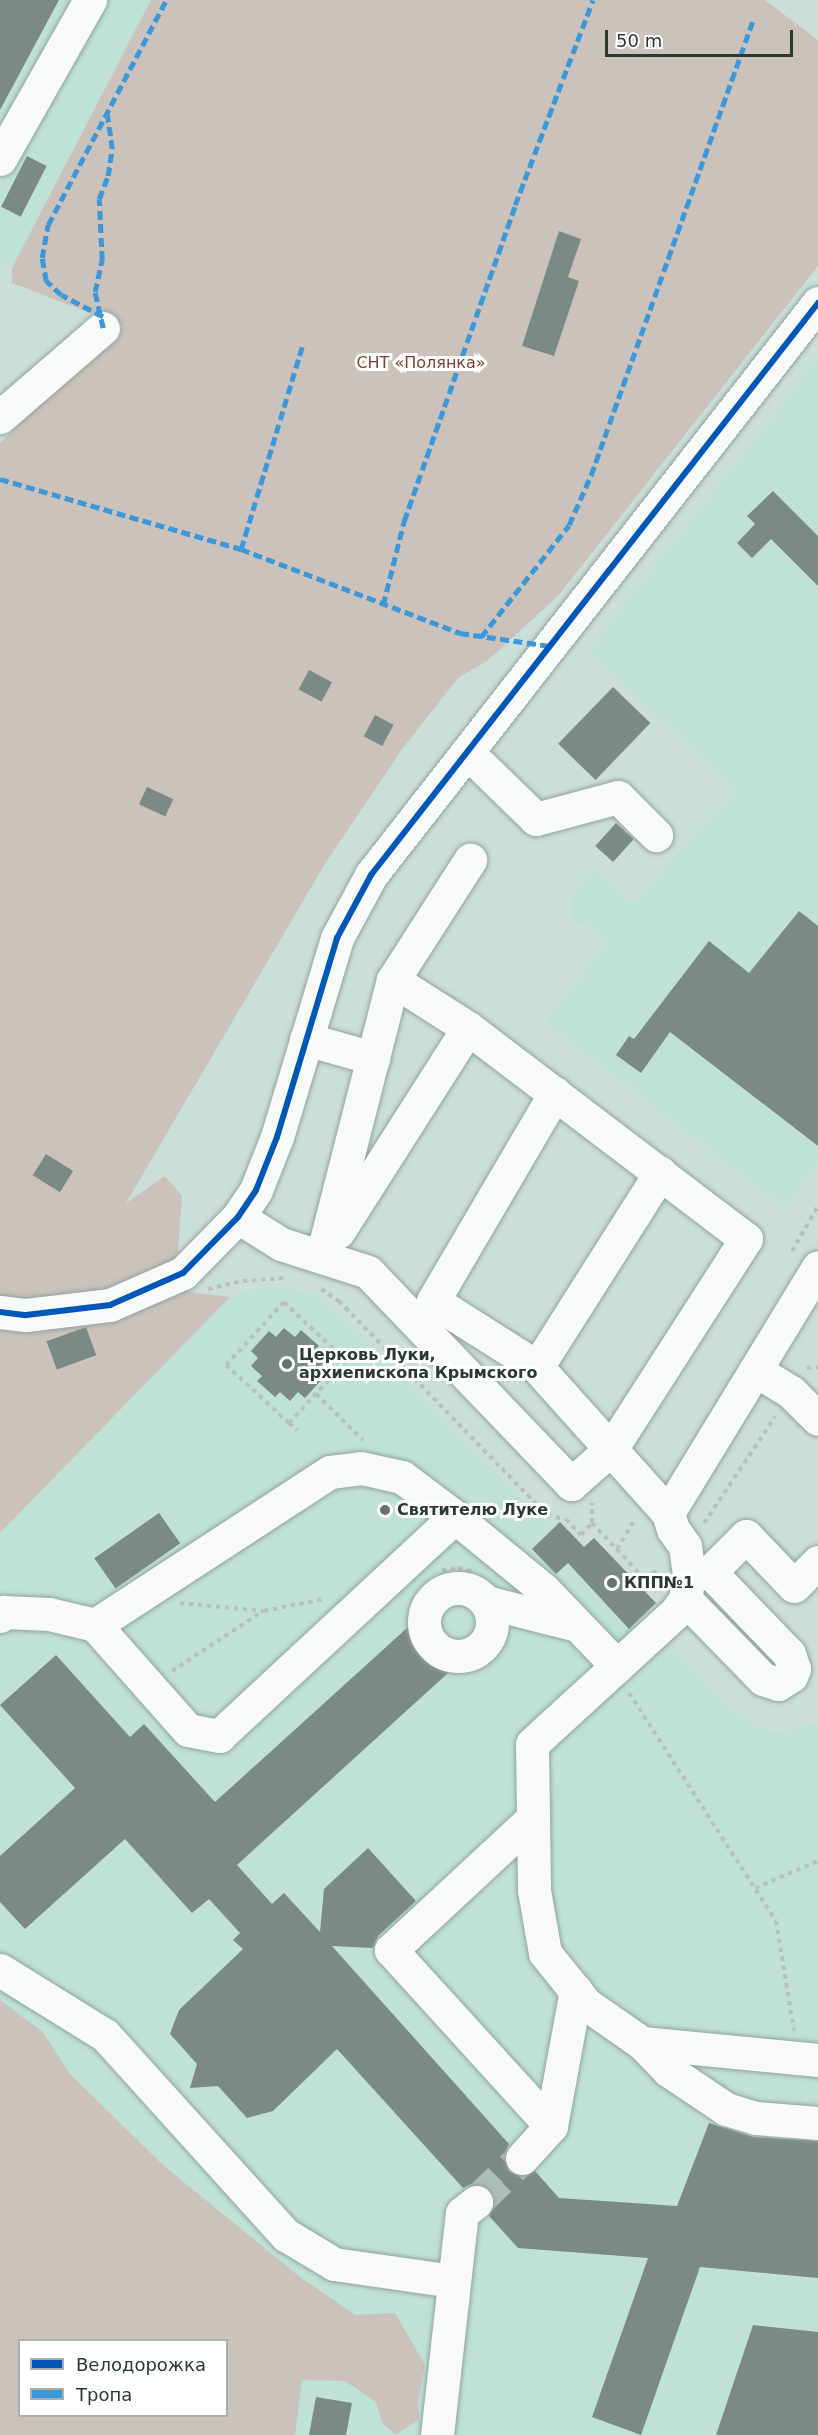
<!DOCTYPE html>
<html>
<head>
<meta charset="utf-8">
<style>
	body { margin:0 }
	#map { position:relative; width:818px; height:2435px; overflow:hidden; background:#cbdfda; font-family:"DejaVu Sans",sans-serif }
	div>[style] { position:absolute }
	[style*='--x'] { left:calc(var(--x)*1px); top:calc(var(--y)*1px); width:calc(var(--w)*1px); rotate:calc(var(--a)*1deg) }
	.built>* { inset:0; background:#bfe1d8 }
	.green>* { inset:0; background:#cbc2bc }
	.building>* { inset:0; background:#7b8a86; transform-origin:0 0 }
	.minor-tunnel>* { height:33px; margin-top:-16.5px; transform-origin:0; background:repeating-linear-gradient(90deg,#abbeb9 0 33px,transparent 0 49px) }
	.path>* { height:4px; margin-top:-2px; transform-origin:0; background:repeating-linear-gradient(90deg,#b9c0bf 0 4.5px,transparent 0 9px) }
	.roads { filter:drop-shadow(0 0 2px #93a29e) drop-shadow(0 0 2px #93a29e) }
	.minor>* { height:33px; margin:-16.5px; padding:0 16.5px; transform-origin:16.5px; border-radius:16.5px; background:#f7faf9 }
	.minor>.ring { margin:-16.5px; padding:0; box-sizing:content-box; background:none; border:33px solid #f7faf9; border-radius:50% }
	.quiet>* { height:4.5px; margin-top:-2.25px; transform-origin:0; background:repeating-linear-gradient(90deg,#3c98d8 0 9px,transparent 0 13.5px) }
	.cycleway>* { height:6px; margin:-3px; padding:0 3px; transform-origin:3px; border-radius:3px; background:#0057b8 }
	.dots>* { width:16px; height:16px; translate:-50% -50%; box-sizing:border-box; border:3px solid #fff; border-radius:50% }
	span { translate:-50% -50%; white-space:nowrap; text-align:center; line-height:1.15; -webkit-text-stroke:6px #fff; paint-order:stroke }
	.park-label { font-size:16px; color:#814034 }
	.poi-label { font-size:16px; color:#2b3935; font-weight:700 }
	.left { translate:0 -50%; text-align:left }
	.legend { position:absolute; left:18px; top:2339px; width:210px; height:78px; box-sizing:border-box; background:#fff; border:2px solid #aab0ae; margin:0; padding:8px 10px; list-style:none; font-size:18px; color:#2b3935 }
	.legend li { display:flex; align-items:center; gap:12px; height:30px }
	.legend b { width:30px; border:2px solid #aab0ae }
	.scale { position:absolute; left:605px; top:30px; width:188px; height:27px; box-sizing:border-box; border:3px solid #2b3935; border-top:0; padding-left:8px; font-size:18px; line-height:21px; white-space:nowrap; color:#2b3935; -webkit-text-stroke:4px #fff; paint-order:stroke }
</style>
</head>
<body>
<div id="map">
	<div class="built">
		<i style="clip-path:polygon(0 0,151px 0,12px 268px,0 262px)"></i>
		<i style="clip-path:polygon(818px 359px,818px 1163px,785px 1208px,545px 1022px,606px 944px,595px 928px,572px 921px,572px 896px,595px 871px,632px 904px,736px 792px,589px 650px)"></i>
		<i style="clip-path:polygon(evenodd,267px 1286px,307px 1292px,329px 1304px,552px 1529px,560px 1522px,584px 1547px,594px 1538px,656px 1603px,643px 1617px,722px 1702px,756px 1727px,779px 1733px,818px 1722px,818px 2435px,0 2435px,0 1533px,230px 1297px,267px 1286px,20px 2340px,226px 2340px,226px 2416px,20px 2416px,20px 2340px)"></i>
	</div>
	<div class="green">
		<i style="clip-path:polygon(151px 0,765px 0,818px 40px,818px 266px,558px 596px,487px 661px,458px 678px,403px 748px,326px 862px,126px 1203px,165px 1176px,182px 1196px,175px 1290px,230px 1297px,0 1533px,0 443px,123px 326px,12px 283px,12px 268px)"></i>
		<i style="clip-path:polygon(evenodd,0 2000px,43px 2032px,69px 2073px,164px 2166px,300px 2277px,355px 2315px,395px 2313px,425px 2365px,418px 2402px,419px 2419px,396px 2435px,383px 2424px,376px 2402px,345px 2381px,302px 2380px,295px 2435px,0 2435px,0 2000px,20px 2340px,226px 2340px,226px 2416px,20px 2416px,20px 2340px)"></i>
	</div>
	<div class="building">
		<i style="clip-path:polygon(0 0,59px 0,0 110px)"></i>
		<i style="left:27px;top:156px;width:22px;height:57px;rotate:27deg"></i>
		<i style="clip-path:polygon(559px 231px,581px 239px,568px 277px,579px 281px,554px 356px,522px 346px)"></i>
		<i style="clip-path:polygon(773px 491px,818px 536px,818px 586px,771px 539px,752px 558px,737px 543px,755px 524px,747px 516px)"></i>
		<i style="left:309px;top:670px;width:26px;height:22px;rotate:28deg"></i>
		<i style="left:613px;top:687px;width:52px;height:79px;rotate:44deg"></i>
		<i style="left:375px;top:715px;width:21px;height:24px;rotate:28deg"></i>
		<i style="left:147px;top:787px;width:29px;height:19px;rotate:25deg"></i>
		<i style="left:616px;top:823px;width:24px;height:31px;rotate:42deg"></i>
		<i style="clip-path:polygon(799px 911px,818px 926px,818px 1146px,670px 1032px,641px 1073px,616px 1055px,629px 1036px,634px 1039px,709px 941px,749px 973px)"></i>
		<i style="left:46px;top:1154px;width:32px;height:25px;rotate:32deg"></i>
		<i style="left:86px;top:1327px;width:30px;height:42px;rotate:70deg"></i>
		<i style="clip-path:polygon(284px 1328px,295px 1337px,301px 1330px,319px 1346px,313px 1353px,324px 1362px,316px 1372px,323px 1378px,305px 1398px,298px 1392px,290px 1401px,280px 1392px,275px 1397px,257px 1381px,262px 1376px,251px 1366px,258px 1358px,251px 1351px,269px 1331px,276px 1337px)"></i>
		<i style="left:159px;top:1513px;width:37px;height:79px;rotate:55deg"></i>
		<i style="clip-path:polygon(560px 1522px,584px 1547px,594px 1538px,656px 1603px,629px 1629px,568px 1563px,556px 1574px,532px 1549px)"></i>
		<i style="clip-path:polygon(407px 1628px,448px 1673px,237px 1865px,272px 1904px,284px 1893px,320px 1932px,324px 1889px,368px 1848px,416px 1901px,378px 1936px,373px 1948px,332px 1946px,509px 2144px,504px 2155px,509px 2171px,519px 2176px,535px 2171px,559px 2198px,677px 2206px,709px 2123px,754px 2137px,818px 2141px,818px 2278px,700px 2267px,641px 2435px,592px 2417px,648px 2258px,518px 2248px,489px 2216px,495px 2200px,490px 2190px,474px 2183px,463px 2188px,337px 2049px,273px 2111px,247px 2118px,218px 2086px,190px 2088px,197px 2064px,170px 2034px,179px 2010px,243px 1949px,233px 1940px,240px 1933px,209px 1899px,192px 1913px,125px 1839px,25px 1929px,0 1902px,0 1856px,75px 1788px,0 1705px,56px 1655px,130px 1737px,144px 1724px,215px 1802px)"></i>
		<i style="clip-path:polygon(753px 2325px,818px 2332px,818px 2435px,716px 2435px)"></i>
		<i style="clip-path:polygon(316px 2397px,352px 2403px,346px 2435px,309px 2435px)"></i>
	</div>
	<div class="minor-tunnel">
		<i style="--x:476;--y:2202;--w:64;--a:-43.7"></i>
	</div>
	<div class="path">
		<i style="--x:792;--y:1251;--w:52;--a:-60"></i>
		<i style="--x:208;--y:1289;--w:36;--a:-13"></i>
		<i style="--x:243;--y:1281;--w:43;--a:-4"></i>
		<i style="--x:321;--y:1289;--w:22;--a:34"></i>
		<i style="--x:339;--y:1301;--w:298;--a:45.8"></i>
		<i style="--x:547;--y:1515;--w:19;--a:12"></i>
		<i style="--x:566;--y:1519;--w:22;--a:47"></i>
		<i style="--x:581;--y:1535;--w:16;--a:-47"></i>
		<i style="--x:592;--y:1523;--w:95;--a:46.7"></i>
		<i style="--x:807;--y:1368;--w:11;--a:-5"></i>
		<i style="--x:316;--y:1394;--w:66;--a:44.4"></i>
		<i style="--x:289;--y:1423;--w:84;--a:-47.4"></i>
		<i style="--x:346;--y:1361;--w:86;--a:-136.4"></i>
		<i style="--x:284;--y:1302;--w:86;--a:132.6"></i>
		<i style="--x:226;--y:1365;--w:86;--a:42.6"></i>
		<i style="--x:289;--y:1423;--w:11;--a:41"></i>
		<i style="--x:592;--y:1523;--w:20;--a:-90"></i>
		<i style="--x:704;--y:1523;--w:128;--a:-56.2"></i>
		<i style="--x:617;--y:1549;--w:35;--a:-59"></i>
		<i style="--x:442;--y:1570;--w:16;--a:-7"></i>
		<i style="--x:458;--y:1568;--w:18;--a:13"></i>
		<i style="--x:646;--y:1580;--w:18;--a:-43"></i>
		<i style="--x:180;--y:1603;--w:84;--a:5.4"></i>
		<i style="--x:264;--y:1611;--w:61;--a:-11.3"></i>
		<i style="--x:172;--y:1671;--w:109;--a:-33.4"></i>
		<i style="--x:629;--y:1693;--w:271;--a:57.2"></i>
		<i style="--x:776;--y:1921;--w:111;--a:80.7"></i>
		<i style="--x:755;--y:1888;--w:69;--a:-23.2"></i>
	</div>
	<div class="roads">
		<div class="minor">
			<i style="--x:0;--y:159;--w:183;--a:-60.5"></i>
			<i style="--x:0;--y:417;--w:136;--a:-40.8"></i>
			<i style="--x:467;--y:752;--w:96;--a:44.2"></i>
			<i style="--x:536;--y:819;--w:85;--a:-15"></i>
			<i style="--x:618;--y:797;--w:54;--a:45"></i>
			<i style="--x:306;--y:1039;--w:70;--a:15.8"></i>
			<i style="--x:555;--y:1093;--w:241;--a:120.4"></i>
			<i style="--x:433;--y:1301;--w:123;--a:32.4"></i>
			<i style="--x:537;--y:1367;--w:196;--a:48.1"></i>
			<i style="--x:668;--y:1513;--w:17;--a:73"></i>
			<i style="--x:673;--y:1529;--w:21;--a:55"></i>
			<i style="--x:685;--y:1546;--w:29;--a:82"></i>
			<i style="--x:689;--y:1575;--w:24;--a:99"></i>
			<i style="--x:685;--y:1599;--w:16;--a:125"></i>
			<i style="--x:676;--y:1612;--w:195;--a:137.5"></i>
			<i style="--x:532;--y:1744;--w:146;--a:89.2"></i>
			<i style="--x:534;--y:1890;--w:64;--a:80.1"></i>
			<i style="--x:545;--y:1953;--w:65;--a:51.2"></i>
			<i style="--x:586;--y:2004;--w:68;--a:34.9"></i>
			<i style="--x:642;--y:2043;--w:177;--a:5.5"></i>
			<i style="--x:238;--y:1217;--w:51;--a:32.1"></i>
			<i style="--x:281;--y:1244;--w:91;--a:17.8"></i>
			<i style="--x:368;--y:1272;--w:294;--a:46.2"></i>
			<i style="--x:571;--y:1484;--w:53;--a:-41.2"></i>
			<i style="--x:611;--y:1449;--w:250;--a:-57.3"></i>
			<i style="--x:746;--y:1239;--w:349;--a:-142.8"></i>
			<i style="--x:468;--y:1028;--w:89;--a:-147.4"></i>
			<i style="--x:338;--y:1232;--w:242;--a:-57.5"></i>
			<i style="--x:322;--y:1256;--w:285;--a:-75.6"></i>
			<i style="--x:393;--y:980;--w:143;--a:-57.3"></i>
			<i style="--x:0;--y:1312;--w:26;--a:7"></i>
			<i style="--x:26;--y:1315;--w:85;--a:-6.8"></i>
			<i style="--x:110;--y:1305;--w:80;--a:-23.7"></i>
			<i style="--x:183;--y:1273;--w:78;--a:-45.5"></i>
			<i style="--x:238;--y:1217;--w:32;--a:-56"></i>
			<i style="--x:256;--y:1190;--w:57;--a:-68.4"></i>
			<i style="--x:277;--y:1137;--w:208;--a:-73.2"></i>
			<i style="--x:337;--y:938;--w:72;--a:-61.6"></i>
			<i style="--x:371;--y:875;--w:726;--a:-51.99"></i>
			<i style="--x:537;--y:1367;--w:230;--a:-57.6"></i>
			<i style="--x:755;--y:1370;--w:42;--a:31.4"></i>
			<i style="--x:791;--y:1392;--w:38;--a:45"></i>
			<i style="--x:668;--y:1513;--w:288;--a:-58.6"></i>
			<i style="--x:689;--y:1575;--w:21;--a:-8"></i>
			<i style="--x:710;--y:1572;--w:51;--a:-45"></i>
			<i style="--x:746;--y:1536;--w:69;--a:46.2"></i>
			<i style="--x:794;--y:1586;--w:34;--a:-45"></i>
			<i class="ring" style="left:424px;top:1588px;width:35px;height:35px"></i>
			<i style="--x:685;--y:1599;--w:112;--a:45.7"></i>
			<i style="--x:763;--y:1679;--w:16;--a:18"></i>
			<i style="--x:778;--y:1684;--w:15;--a:-32"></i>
			<i style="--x:791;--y:1676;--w:8;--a:-67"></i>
			<i style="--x:794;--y:1669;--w:16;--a:-108"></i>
			<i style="--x:789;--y:1654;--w:114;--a:-133.9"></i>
			<i style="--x:486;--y:1602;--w:94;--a:14.2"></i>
			<i style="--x:0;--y:1616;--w:6;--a:-45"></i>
			<i style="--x:4;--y:1612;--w:45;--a:2.5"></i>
			<i style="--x:49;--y:1614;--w:47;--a:13.4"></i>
			<i style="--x:95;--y:1625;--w:140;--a:48.5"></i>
			<i style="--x:188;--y:1730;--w:32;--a:11"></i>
			<i style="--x:219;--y:1736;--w:322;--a:-42.9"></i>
			<i style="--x:95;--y:1625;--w:280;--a:-33.1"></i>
			<i style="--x:330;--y:1472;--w:31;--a:-7"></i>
			<i style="--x:361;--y:1468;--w:42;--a:12.4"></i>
			<i style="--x:402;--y:1477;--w:66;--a:37"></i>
			<i style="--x:455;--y:1517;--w:114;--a:39.3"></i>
			<i style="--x:543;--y:1589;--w:107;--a:46.1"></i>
			<i style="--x:533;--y:1818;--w:194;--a:137.1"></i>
			<i style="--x:391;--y:1950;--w:238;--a:47.7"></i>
			<i style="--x:0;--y:1970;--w:123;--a:31.8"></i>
			<i style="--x:105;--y:2035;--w:270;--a:47.9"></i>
			<i style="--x:286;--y:2235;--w:56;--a:31.1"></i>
			<i style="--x:334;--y:2264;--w:121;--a:8.1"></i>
			<i style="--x:642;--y:2043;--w:37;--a:46"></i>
			<i style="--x:668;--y:2070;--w:70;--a:33.9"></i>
			<i style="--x:726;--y:2109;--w:31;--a:17"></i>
			<i style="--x:756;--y:2118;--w:62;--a:4.6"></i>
			<i style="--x:522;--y:2158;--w:43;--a:-47.8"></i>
			<i style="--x:551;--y:2126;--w:138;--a:-79.6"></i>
			<i style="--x:437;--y:2435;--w:223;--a:-83.6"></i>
			<i style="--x:462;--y:2213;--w:18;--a:-38"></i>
		</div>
	</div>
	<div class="quiet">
		<i style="--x:103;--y:317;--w:47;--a:-152.4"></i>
		<i style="--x:61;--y:295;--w:21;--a:-137"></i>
		<i style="--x:46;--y:281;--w:23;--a:-100"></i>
		<i style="--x:42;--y:258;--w:34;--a:-80"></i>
		<i style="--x:48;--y:225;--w:254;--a:-62.3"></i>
		<i style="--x:103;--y:328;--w:37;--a:-103"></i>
		<i style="--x:95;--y:292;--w:33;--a:-78"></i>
		<i style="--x:102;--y:260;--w:61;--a:-92.8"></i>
		<i style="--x:99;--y:199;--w:25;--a:-69"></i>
		<i style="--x:108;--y:176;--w:27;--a:-82"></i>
		<i style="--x:112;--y:149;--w:37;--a:-98"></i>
		<i style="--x:0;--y:479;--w:251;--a:16.2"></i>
		<i style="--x:241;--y:549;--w:235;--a:21"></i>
		<i style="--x:460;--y:633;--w:91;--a:8.2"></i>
		<i style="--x:241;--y:549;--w:211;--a:-73.2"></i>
		<i style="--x:383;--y:605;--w:87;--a:-76"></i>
		<i style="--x:404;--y:521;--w:335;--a:-70.6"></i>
		<i style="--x:515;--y:205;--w:219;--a:-69.2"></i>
		<i style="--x:481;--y:637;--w:142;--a:-51.8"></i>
		<i style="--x:569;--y:525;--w:55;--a:-66.3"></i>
		<i style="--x:591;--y:475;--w:482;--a:-70.4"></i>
	</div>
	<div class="cycleway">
		<i style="--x:0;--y:1312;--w:26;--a:7"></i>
		<i style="--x:26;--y:1315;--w:85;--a:-6.8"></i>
		<i style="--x:110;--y:1305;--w:80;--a:-23.7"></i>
		<i style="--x:183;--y:1273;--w:78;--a:-45.5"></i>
		<i style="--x:238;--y:1217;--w:32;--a:-56"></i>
		<i style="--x:256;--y:1190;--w:57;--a:-68.4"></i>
		<i style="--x:277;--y:1137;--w:208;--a:-73.2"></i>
		<i style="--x:337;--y:938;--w:72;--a:-61.6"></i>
		<i style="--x:371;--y:875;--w:726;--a:-51.99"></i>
	</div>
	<div class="dots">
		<i style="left:287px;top:1364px;background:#63736f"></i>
		<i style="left:385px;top:1510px;background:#63736f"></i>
		<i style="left:612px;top:1583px;background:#63736f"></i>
	</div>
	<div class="park-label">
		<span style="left:421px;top:363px">СНТ «Полянка»</span>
	</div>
	<div class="poi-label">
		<span class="left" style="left:299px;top:1364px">Церковь Луки,<br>архиепископа Крымского</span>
		<span class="left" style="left:397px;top:1510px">Святителю Луке</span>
		<span class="left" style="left:624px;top:1583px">КПП№1</span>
	</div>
	<ul class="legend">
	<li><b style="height:8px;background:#0057b8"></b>Велодорожка</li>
	<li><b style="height:8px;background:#3c98d8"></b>Тропа</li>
	</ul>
	<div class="scale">50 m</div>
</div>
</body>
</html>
